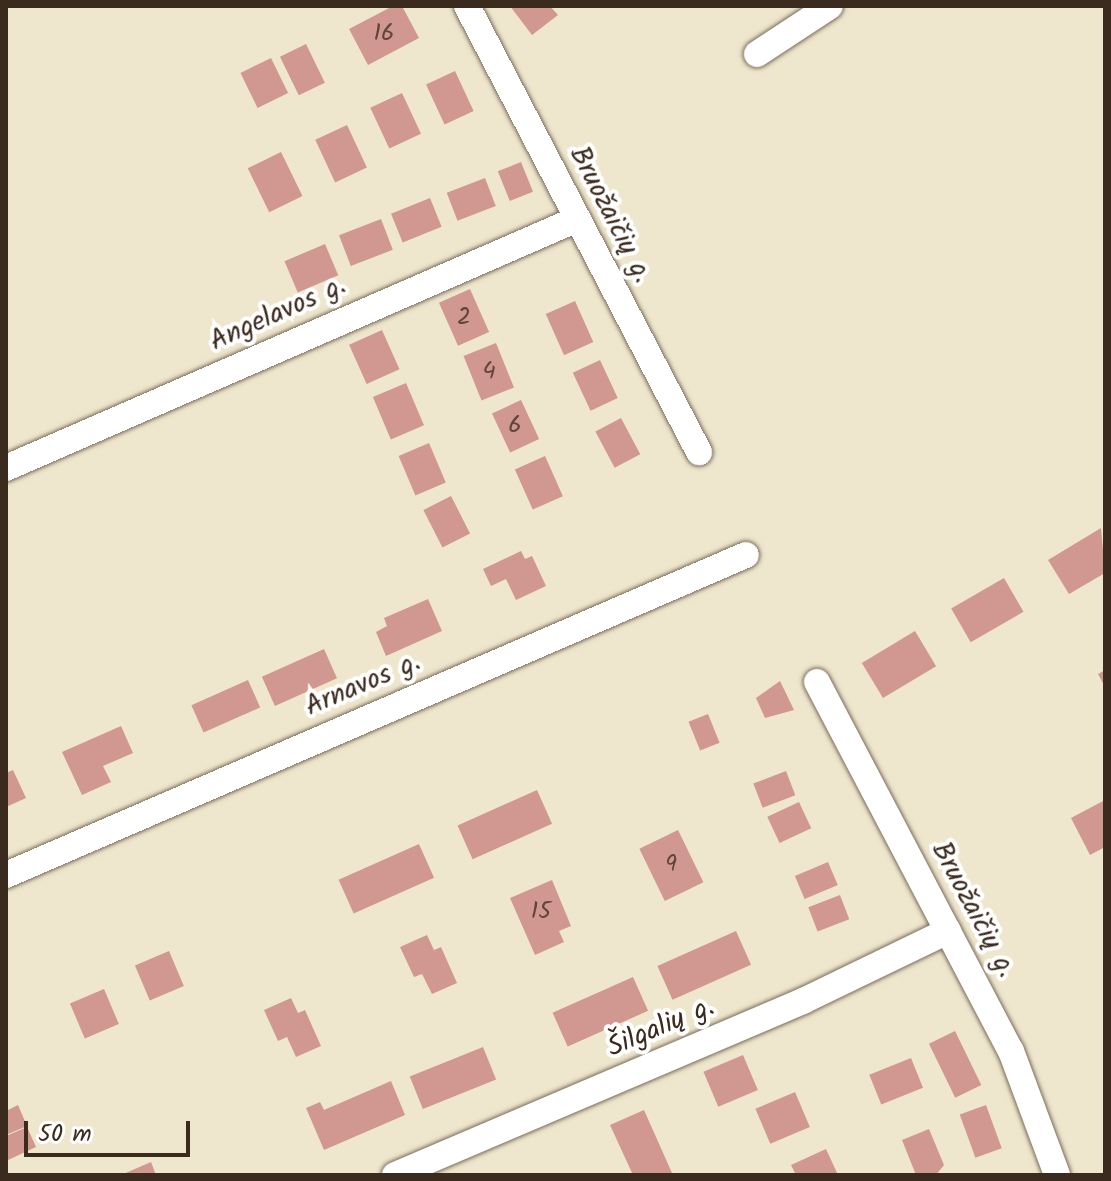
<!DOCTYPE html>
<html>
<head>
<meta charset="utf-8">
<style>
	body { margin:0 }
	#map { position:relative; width:1111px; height:1181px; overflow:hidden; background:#efe7cd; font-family:Kalam,sans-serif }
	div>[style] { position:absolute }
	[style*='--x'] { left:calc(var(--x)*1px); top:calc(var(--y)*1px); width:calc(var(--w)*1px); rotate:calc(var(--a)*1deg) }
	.building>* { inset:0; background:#d19791; transform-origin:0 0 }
	.roads { filter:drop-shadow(0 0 2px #7a6c5b) drop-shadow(0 0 2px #7a6c5b) }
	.street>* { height:26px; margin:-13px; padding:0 13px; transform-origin:13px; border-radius:13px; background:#fff }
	span { translate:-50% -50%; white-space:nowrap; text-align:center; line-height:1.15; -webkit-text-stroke:8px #fff; paint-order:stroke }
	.number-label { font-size:24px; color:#60453b }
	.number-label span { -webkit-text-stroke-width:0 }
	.street-label { font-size:28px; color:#3b2a1e }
	.frame { position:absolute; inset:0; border:8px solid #3b2a1e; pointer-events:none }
	.scale { position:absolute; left:24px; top:1121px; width:166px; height:36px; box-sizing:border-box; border:4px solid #3b2a1e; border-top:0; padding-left:10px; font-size:24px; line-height:28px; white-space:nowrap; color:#3b2a1e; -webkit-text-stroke:6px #fff; paint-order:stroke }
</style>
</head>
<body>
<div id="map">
	<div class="building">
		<i style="clip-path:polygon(393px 6px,402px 6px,419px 38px,368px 65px,349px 29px)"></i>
		<i style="clip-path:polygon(510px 6px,550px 6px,558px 15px,532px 35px)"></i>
		<i style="left:306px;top:44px;width:43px;height:29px;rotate:64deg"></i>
		<i style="left:271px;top:58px;width:39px;height:34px;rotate:64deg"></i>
		<i style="left:455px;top:71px;width:44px;height:32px;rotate:65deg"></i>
		<i style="left:402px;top:93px;width:45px;height:35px;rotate:65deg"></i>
		<i style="left:347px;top:125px;width:47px;height:35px;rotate:65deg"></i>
		<i style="left:281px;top:152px;width:49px;height:37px;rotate:64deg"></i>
		<i style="left:521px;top:162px;width:32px;height:25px;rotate:68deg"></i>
		<i style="left:485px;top:178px;width:30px;height:41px;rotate:69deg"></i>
		<i style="left:430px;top:198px;width:31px;height:42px;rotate:68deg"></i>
		<i style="left:381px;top:219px;width:33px;height:45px;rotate:69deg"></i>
		<i style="left:325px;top:244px;width:34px;height:44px;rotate:67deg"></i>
		<i style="left:470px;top:289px;width:47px;height:34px;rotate:66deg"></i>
		<i style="left:575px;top:301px;width:45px;height:32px;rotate:66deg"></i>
		<i style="left:382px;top:330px;width:43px;height:36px;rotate:66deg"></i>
		<i style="left:496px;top:343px;width:48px;height:35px;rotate:68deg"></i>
		<i style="left:600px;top:360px;width:42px;height:30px;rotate:65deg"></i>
		<i style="left:406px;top:383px;width:46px;height:36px;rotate:67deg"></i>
		<i style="left:521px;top:400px;width:43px;height:32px;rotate:65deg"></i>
		<i style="left:621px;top:418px;width:41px;height:29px;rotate:62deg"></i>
		<i style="left:429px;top:443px;width:43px;height:33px;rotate:67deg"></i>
		<i style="left:545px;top:456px;width:44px;height:33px;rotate:66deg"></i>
		<i style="left:451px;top:496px;width:42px;height:31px;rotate:63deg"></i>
		<i style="clip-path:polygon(1101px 528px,1105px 573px,1069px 594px,1048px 560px)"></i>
		<i style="clip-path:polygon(521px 551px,525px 559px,532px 556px,546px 586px,516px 600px,506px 579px,491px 586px,483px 569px)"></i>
		<i style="left:1004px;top:578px;width:39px;height:61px;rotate:60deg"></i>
		<i style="clip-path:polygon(428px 599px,442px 631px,386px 656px,376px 632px,387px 626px,384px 618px)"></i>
		<i style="left:915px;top:631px;width:41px;height:62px;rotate:59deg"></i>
		<i style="left:324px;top:649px;width:32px;height:68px;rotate:66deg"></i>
		<i style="clip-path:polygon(1105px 670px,1105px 687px,1098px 674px)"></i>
		<i style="left:248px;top:680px;width:30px;height:62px;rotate:66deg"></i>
		<i style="clip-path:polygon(780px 681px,794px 710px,765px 718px,756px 698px)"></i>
		<i style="left:708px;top:714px;width:31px;height:21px;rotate:68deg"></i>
		<i style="clip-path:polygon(121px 726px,133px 753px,103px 766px,111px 782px,82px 795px,62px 752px)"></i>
		<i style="clip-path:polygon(13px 770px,26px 798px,6px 807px,6px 773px)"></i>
		<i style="left:786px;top:771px;width:26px;height:35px;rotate:69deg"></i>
		<i style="left:537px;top:790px;width:37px;height:87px;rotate:66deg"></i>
		<i style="clip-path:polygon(1105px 800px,1105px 847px,1090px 855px,1071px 818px)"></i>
		<i style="left:799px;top:802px;width:29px;height:35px;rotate:65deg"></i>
		<i style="left:678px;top:830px;width:58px;height:43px;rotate:64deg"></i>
		<i style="left:419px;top:844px;width:37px;height:88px;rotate:66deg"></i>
		<i style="left:828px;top:862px;width:25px;height:36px;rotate:67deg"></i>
		<i style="clip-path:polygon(552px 880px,571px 926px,559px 931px,564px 942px,535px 955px,510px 898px)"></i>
		<i style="left:840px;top:895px;width:26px;height:34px;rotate:69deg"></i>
		<i style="left:736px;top:931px;width:37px;height:86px;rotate:66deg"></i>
		<i style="clip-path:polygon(427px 935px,434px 950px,441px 947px,457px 983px,432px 994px,422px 974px,414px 977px,400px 947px)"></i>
		<i style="left:169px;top:951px;width:38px;height:37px;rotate:67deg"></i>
		<i style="left:633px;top:977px;width:37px;height:88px;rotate:66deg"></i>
		<i style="left:104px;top:989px;width:38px;height:37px;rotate:67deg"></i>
		<i style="clip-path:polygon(291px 998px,298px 1013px,305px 1010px,321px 1046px,296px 1057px,287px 1037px,278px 1041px,264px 1010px)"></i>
		<i style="left:955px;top:1031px;width:60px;height:29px;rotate:64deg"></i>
		<i style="left:483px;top:1047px;width:35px;height:79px;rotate:68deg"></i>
		<i style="left:743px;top:1055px;width:38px;height:43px;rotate:67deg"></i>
		<i style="left:911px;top:1058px;width:32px;height:45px;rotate:68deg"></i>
		<i style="clip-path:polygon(391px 1081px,405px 1115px,324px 1150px,306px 1108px,320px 1102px,324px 1110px)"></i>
		<i style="left:795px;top:1092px;width:38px;height:43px;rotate:67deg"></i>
		<i style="clip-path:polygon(18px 1105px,27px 1126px,6px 1135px,6px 1111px)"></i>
		<i style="left:986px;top:1105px;width:46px;height:28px;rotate:70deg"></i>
		<i style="clip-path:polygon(644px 1110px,672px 1173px,668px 1175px,633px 1175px,610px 1125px)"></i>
		<i style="clip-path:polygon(27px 1127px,36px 1147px,6px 1161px,6px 1136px)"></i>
		<i style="clip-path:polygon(929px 1129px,944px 1165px,936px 1175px,916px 1175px,902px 1140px)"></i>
		<i style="clip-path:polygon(826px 1149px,838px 1175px,796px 1175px,791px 1165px)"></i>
		<i style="clip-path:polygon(151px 1162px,156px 1175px,121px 1175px)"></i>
	</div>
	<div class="roads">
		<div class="street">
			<i style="--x:467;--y:6;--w:503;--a:62.52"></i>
			<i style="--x:757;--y:54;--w:87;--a:-33.3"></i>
			<i style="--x:6;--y:468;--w:621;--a:-23.55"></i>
			<i style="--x:817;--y:682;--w:417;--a:62.3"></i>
			<i style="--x:1011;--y:1051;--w:132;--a:69.6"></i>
			<i style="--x:6;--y:875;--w:806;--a:-23.39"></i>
			<i style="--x:395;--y:1175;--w:444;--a:-23.1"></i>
			<i style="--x:803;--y:1001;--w:161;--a:-25.8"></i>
		</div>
	</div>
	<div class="number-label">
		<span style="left:384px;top:34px">16</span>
		<span style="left:464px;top:318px">2</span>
		<span style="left:489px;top:372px">4</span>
		<span style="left:515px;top:426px">6</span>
		<span style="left:671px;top:865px">9</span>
		<span style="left:541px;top:912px">15</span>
	</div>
	<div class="street-label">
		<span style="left:610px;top:215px;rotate:63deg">Bruožaičių g.</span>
		<span style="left:278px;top:314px;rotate:-24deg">Angelavos g.</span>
		<span style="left:363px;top:685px;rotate:-23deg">Arnavos g.</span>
		<span style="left:973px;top:910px;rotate:62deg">Bruožaičių g.</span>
		<span style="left:661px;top:1028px;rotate:-23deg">Šilgalių g.</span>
	</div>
	<div class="frame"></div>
	<div class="scale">50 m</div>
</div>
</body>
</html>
